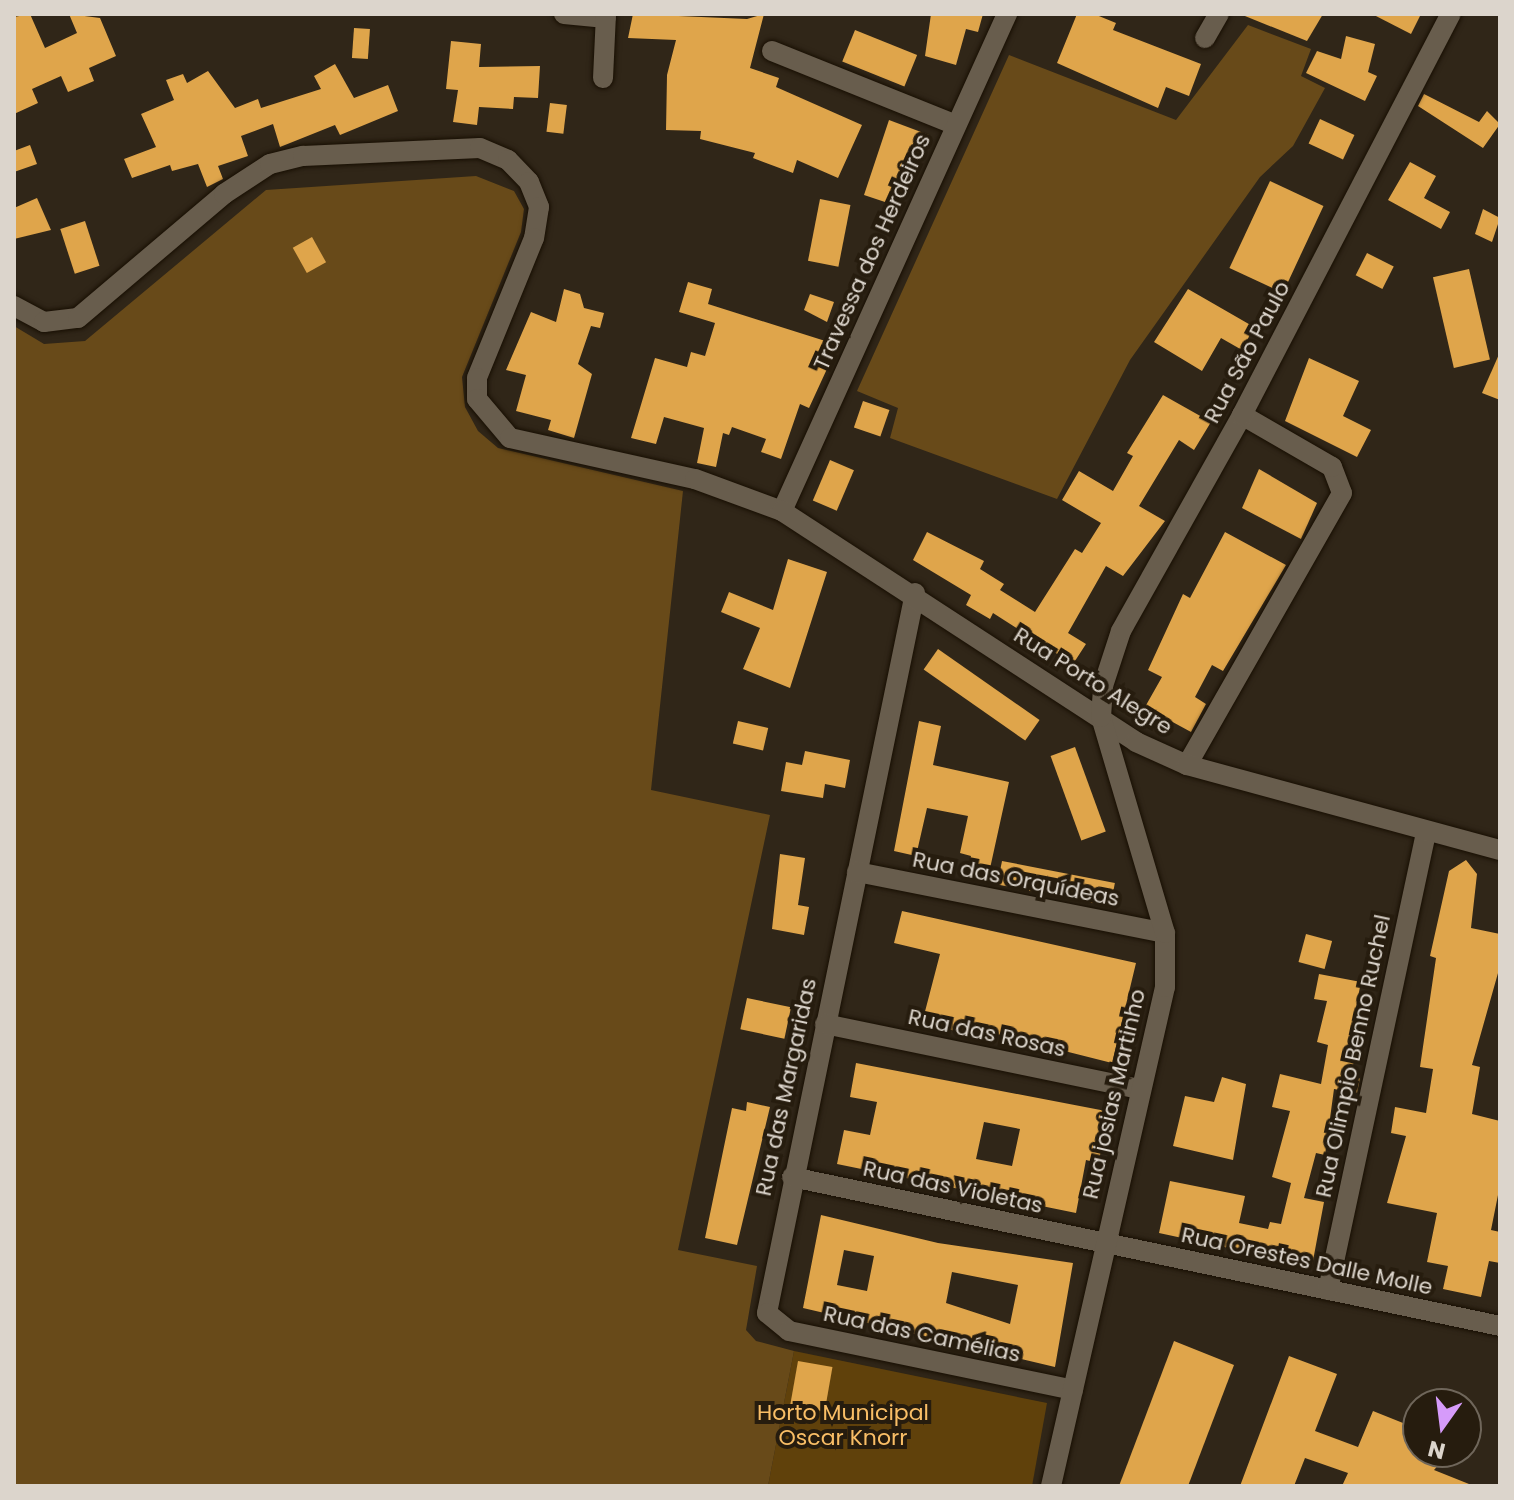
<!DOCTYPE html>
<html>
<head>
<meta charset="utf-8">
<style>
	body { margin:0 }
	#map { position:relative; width:1514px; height:1500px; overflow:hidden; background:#302618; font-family:Poppins,sans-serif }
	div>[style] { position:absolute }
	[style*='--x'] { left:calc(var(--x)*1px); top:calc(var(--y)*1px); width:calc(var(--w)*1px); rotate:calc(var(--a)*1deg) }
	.green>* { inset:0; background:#60410b }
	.forest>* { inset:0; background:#684a19 }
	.building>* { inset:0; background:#dfa54b; transform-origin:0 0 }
	.roads { filter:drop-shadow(0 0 2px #180f03) drop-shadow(0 0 2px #180f03) }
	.street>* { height:20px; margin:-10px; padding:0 10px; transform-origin:10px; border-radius:10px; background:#685d4d }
	.secondary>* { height:20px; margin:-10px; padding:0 10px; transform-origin:10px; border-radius:10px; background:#685d4d }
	span { translate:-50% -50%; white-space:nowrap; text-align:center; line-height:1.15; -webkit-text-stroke:8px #261c0e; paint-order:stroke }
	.street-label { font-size:22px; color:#dcd5cc }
	.park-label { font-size:22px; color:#f9be66 }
	.frame { position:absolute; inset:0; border:16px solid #dcd5cc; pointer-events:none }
	.north { position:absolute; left:1402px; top:1388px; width:80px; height:80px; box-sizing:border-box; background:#261c0e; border:2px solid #6f665a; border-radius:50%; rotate:194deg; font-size:22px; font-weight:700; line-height:32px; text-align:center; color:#dcd5cc }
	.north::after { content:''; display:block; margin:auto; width:28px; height:36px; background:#d69bfa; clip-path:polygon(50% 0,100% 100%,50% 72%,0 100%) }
</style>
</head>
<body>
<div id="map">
	<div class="green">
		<i style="clip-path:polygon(794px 1351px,1047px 1403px,1032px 1486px,768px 1486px)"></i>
	</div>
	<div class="forest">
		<i style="clip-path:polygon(1248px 25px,1311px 49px,1301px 76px,1325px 88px,1293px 146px,1260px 177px,1130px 360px,1057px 499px,890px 438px,898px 408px,857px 391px,1009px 55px,1176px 120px)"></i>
		<i style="clip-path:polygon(476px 176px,514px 191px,524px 209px,521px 232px,462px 377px,465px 407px,478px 431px,498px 448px,683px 491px,651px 790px,770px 815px,678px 1250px,757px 1266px,746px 1330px,756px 1341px,794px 1351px,768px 1486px,14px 1486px,14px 326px,44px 344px,85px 341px,266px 190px)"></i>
	</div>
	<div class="building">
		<i style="clip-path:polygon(30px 14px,45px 48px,77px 33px,69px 14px,100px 18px,116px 56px,89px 68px,94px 81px,68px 92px,61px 76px,32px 89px,38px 103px,14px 114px,14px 17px)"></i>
		<i style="clip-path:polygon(633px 14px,747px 19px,764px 14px,750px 68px,779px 78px,776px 87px,862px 125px,838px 178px,797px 160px,793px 173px,753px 158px,755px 153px,700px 139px,701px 131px,666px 130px,667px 75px,676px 40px,628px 38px)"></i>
		<i style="clip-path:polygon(931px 14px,983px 14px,978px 32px,966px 29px,956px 65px,925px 56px)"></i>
		<i style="clip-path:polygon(1077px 14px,1094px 14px,1116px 23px,1113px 30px,1201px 64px,1189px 96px,1166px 87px,1158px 108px,1057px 63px)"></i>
		<i style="clip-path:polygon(1240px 14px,1323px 14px,1307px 41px)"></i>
		<i style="clip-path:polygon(1372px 14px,1421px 14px,1411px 34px)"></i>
		<i style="left:354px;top:28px;width:16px;height:30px;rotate:4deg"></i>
		<i style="left:855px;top:30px;width:67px;height:34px;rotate:22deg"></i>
		<i style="clip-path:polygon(1346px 36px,1375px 44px,1368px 72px,1377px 76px,1365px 101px,1306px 73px,1317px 51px,1341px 59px)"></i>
		<i style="clip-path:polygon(451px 41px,481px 44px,479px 67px,540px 66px,538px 98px,514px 97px,513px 109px,479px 107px,477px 125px,453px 122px,458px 90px,446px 89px)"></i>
		<i style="clip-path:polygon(335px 64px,354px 98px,388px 85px,398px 111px,340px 135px,335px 125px,280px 147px,273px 124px,241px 136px,248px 156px,218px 166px,223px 179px,207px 187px,198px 164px,172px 171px,170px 165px,132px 178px,124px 159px,156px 147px,141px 114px,174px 100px,166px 80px,183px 74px,187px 83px,208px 71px,235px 108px,258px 99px,261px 108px,321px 89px,314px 76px)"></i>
		<i style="clip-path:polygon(1424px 94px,1479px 122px,1487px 111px,1500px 124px,1483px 148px,1418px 106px)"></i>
		<i style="left:550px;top:103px;width:17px;height:29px;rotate:7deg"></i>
		<i style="left:1320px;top:119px;width:38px;height:27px;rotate:25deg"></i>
		<i style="clip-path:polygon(889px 120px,929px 135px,897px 206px,864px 195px)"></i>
		<i style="clip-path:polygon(30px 145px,37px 164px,14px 172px,14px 151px)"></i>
		<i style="clip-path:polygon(1410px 162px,1436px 176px,1424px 198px,1450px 212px,1441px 229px,1388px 200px)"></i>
		<i style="left:1270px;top:181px;width:59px;height:96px;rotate:25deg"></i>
		<i style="clip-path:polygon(37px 198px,51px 230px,14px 239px,14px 208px)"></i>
		<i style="left:820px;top:199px;width:31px;height:63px;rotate:11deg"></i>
		<i style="clip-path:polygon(1483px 209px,1500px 218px,1492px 242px,1475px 234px)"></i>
		<i style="left:85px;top:221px;width:47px;height:26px;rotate:72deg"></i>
		<i style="left:312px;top:237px;width:29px;height:22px;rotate:61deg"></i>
		<i style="left:1367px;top:253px;width:30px;height:25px;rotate:27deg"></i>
		<i style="left:1469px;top:269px;width:93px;height:37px;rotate:77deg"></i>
		<i style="clip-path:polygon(688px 282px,712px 289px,708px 304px,838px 345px,809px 408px,800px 404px,781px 459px,761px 452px,766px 439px,732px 427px,729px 435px,723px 433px,716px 467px,697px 463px,704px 428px,664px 417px,656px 444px,631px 438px,655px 358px,687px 367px,691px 352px,705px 356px,715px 323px,679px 312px)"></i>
		<i style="clip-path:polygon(564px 289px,580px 294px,584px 308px,604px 313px,600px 328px,591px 326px,578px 364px,592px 374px,574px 438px,548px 430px,551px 420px,516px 411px,526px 375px,506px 370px,531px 312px,556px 322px)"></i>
		<i style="clip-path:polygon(1188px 289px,1254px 327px,1242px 350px,1221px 338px,1202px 371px,1154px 342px)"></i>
		<i style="clip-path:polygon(810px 294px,834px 302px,827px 322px,804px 310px)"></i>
		<i style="clip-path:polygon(1500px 352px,1500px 400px,1482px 393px)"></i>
		<i style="clip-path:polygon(1309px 358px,1359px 381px,1343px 416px,1371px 430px,1357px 457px,1285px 421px)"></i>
		<i style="clip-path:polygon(1163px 395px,1211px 422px,1194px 450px,1179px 440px,1139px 506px,1165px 521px,1123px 576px,1106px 566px,1068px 633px,1086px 644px,1073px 664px,993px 613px,990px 619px,966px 605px,971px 595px,913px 560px,927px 532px,984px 561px,980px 569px,1004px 584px,1000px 590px,1035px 612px,1075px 549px,1082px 553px,1101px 523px,1062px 500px,1079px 471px,1113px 491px,1133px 456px,1127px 453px)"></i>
		<i style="left:863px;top:401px;width:28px;height:28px;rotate:19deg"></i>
		<i style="left:830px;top:460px;width:26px;height:44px;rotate:23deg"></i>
		<i style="clip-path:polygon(1259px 469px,1317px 503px,1301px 539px,1242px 508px)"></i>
		<i style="clip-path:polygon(1225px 532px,1286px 565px,1223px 671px,1212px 665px,1195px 697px,1206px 704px,1191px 732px,1145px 707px,1162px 677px,1148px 670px,1183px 594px,1190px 598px)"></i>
		<i style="clip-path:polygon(788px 559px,827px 572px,790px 688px,743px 669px,760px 628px,721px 612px,729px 592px,773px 610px)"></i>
		<i style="left:938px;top:649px;width:124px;height:25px;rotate:35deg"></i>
		<i style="left:738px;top:721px;width:31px;height:23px;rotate:13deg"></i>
		<i style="clip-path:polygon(919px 721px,941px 726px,933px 765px,1009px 782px,989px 873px,968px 869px,971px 856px,960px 853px,968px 816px,927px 808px,916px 856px,894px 851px)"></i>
		<i style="left:1075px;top:747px;width:90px;height:26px;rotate:70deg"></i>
		<i style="clip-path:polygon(805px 751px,850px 760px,845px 788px,825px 784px,823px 798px,781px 791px,786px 762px,802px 765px)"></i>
		<i style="clip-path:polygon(780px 854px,805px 858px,798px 905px,809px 907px,804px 935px,772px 929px)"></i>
		<i style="clip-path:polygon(1466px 860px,1477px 874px,1471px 928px,1500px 934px,1500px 966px,1472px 1065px,1480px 1067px,1472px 1114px,1500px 1121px,1500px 1185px,1491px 1230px,1500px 1232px,1500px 1263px,1489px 1261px,1481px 1297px,1443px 1289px,1448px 1266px,1427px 1262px,1437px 1213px,1387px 1203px,1406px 1136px,1391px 1133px,1395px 1107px,1426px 1113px,1433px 1069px,1420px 1067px,1436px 958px,1430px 956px,1449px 871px)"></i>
		<i style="left:1002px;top:861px;width:115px;height:24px;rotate:11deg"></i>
		<i style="clip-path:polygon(902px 911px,1136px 963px,1112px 1063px,969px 1027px,968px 1034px,922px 1023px,940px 954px,894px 943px)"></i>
		<i style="left:1306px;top:934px;width:27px;height:29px;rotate:15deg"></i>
		<i style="clip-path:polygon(1319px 974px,1361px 982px,1353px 1022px,1361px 1024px,1351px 1076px,1360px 1078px,1357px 1093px,1334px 1089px,1325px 1155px,1316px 1153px,1304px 1198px,1324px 1202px,1312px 1266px,1159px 1233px,1170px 1181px,1245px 1196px,1239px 1223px,1268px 1229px,1270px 1222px,1281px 1224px,1291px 1183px,1272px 1177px,1290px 1111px,1272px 1107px,1280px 1074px,1321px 1084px,1328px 1045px,1317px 1042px,1327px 1001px,1314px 999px)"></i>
		<i style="left:747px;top:998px;width:45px;height:32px;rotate:12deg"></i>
		<i style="clip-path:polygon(evenodd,856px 1063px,1111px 1112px,1098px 1163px,1086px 1160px,1076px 1213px,837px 1164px,844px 1130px,870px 1135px,877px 1102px,850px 1097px,856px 1063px,984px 1122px,1020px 1129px,1012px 1166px,976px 1159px,984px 1122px)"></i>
		<i style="clip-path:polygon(1222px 1077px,1246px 1084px,1233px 1160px,1173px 1146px,1185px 1096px,1214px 1102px)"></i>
		<i style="clip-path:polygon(747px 1102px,770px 1107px,737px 1245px,705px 1238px,732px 1108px,746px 1111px)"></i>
		<i style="clip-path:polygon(evenodd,821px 1215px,938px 1243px,1073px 1263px,1055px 1367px,803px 1308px,821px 1215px,844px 1250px,874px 1256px,867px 1291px,837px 1285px,844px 1250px,821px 1215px,952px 1272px,1018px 1285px,1010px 1324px,946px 1303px,952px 1272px)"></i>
		<i style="clip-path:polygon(1174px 1341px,1234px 1365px,1188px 1486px,1119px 1486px)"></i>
		<i style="clip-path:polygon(1289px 1356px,1337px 1374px,1315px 1431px,1358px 1447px,1373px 1411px,1418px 1429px,1418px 1452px,1450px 1452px,1434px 1470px,1474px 1486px,1342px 1486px,1348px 1473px,1305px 1458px,1294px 1486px,1240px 1486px)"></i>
		<i style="left:798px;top:1361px;width:35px;height:45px;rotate:10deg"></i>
	</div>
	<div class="roads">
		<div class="street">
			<i style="--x:564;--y:14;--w:42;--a:5.4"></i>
			<i style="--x:1205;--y:38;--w:28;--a:-60"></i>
			<i style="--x:772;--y:51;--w:198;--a:21.9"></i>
			<i style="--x:603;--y:78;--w:64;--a:-87.3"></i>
			<i style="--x:782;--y:511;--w:546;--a:-65.64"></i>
			<i style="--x:915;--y:593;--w:735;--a:101.62"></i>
			<i style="--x:767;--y:1313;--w:28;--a:39"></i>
			<i style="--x:789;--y:1331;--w:290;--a:11.7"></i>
			<i style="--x:1187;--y:765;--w:313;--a:-60.3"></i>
			<i style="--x:1342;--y:493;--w:28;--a:-111"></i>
			<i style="--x:1332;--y:467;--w:104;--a:-150"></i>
			<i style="--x:857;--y:872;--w:314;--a:11.2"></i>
			<i style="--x:825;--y:1024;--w:322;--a:11.7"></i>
			<i style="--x:792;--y:1177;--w:724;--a:11.88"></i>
			<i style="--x:1328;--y:1290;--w:468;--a:-77.9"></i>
		</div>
		<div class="secondary">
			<i style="--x:14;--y:306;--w:34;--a:28"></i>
			<i style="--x:44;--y:322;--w:34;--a:-7"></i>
			<i style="--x:78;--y:318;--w:192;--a:-40.3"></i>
			<i style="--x:224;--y:194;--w:55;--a:-33.1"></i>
			<i style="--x:270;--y:164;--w:34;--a:-14"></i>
			<i style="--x:303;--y:156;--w:177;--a:-2.6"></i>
			<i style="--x:480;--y:148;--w:30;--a:23"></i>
			<i style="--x:508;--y:160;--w:30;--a:46"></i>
			<i style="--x:529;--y:182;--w:27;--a:68"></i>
			<i style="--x:539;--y:207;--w:31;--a:99"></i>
			<i style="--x:534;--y:238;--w:151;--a:112.2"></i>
			<i style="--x:477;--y:378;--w:21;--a:90"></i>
			<i style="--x:477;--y:399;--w:51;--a:49.8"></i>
			<i style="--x:510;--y:438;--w:189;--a:12.5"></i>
			<i style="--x:695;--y:479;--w:93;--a:20.2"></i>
			<i style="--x:782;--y:511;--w:423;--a:33.1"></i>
			<i style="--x:1136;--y:742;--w:56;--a:24.3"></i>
			<i style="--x:1187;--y:765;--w:324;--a:15.2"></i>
			<i style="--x:1051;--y:1486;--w:512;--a:-77.13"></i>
			<i style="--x:1165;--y:987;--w:54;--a:-90"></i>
			<i style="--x:1165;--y:933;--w:225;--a:-106.5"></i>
			<i style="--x:1101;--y:717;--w:31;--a:-86"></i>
			<i style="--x:1103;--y:686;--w:58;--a:-71.9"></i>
			<i style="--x:1121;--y:631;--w:248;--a:-60.7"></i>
			<i style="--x:1242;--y:415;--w:452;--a:-62.5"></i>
		</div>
	</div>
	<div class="street-label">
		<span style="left:872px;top:252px;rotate:-66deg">Travessa dos Herdeiros</span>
		<span style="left:1247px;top:352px;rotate:-62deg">Rua São Paulo</span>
		<span style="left:1093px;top:681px;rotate:32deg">Rua Porto Alegre</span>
		<span style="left:1016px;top:879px;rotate:11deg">Rua das Orquídeas</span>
		<span style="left:987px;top:1033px;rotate:12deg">Rua das Rosas</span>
		<span style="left:1353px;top:1056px;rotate:-78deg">Rua Olimpio Benno Ruchel</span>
		<span style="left:786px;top:1087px;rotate:-78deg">Rua das Margaridas</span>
		<span style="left:1114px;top:1094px;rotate:-77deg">Rua josias Martinho</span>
		<span style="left:953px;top:1187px;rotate:12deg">Rua das Violetas</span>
		<span style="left:1307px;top:1261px;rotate:12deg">Rua Orestes Dalle Molle</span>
		<span style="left:922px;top:1334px;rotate:12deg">Rua das Camélias</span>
	</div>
	<div class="park-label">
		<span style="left:843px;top:1425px">Horto Municipal<br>Oscar Knorr</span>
	</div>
	<div class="frame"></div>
	<div class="north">N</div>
</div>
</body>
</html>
